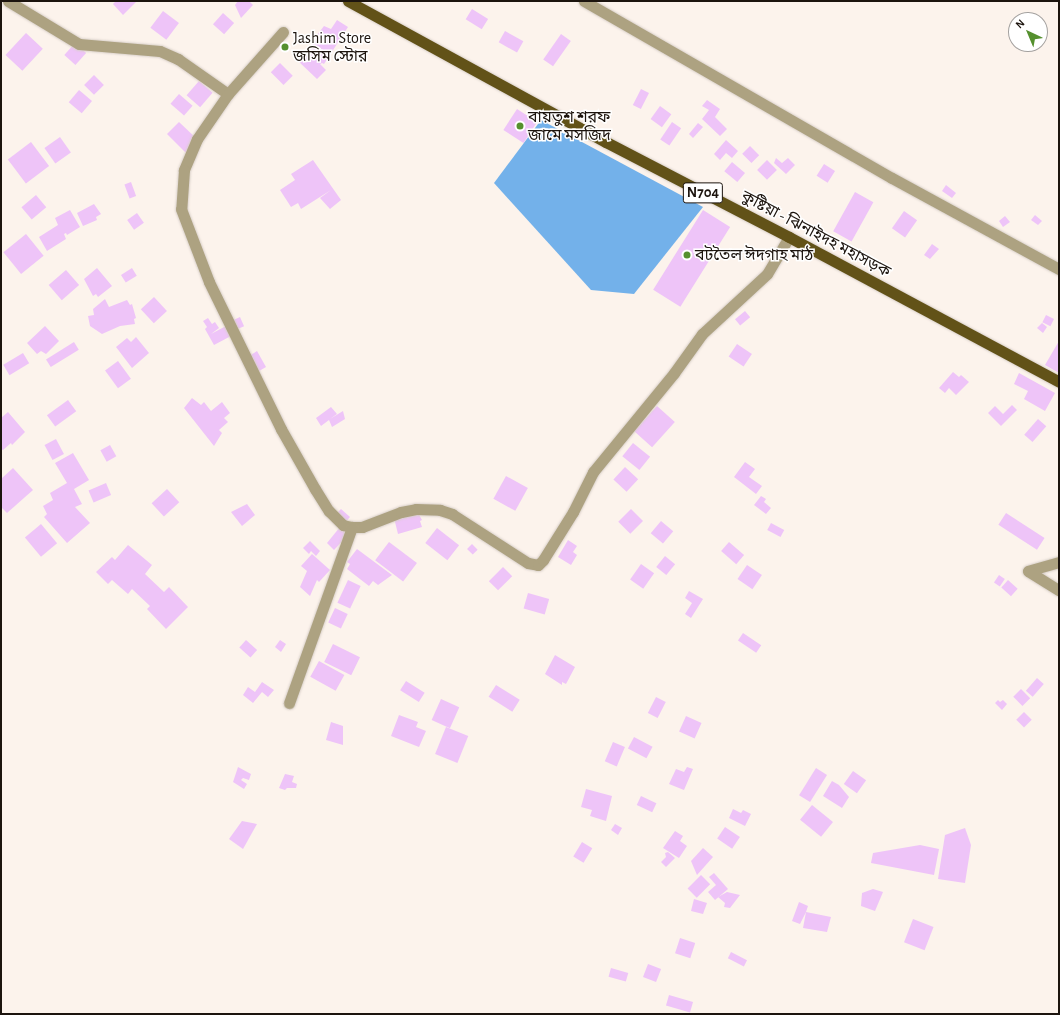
<!DOCTYPE html>
<html>
<head>
<meta charset="utf-8">
<style>
	body { margin:0 }
	#map { position:relative; width:1060px; height:1015px; overflow:hidden; background:#fcf3ec; font-family:"Alegreya Sans","Noto Sans Bengali",sans-serif }
	div>[style] { position:absolute }
	[style*='--x'] { left:calc(var(--x)*1px); top:calc(var(--y)*1px); width:calc(var(--w)*1px); rotate:calc(var(--a)*1deg) }
	.water>* { inset:0; background:#73b1ea }
	.building>* { inset:0; background:#eec4f8; transform-origin:0 0 }
	.roads { filter:drop-shadow(0 0 1px #d8cfc8) drop-shadow(0 0 1px #d8cfc8) }
	.minor>* { height:11px; margin:-5.5px; padding:0 5.5px; transform-origin:5.5px; border-radius:5.5px; background:#ada281 }
	.trunk>* { height:11px; margin:-5.5px; padding:0 5.5px; transform-origin:5.5px; border-radius:5.5px; background:#625218 }
	.dots>* { width:11px; height:11px; translate:-50% -50%; box-sizing:border-box; border:2px solid #fff; border-radius:50% }
	span { translate:-50% -50%; white-space:nowrap; text-align:center; line-height:1.15; -webkit-text-stroke:3px #fff; paint-order:stroke }
	.shield-label span { padding:1px 3px; background:#fff; border:1px solid; border-radius:3px; -webkit-text-stroke-width:0 }
	.shield-label { font-size:15px; color:#1c140e; font-weight:700 }
	.poi-label { font-size:16px; color:#1c140e }
	.left { translate:0 -50%; text-align:left }
	.street-label { font-size:16px; color:#1c140e }
	.frame { position:absolute; inset:0; border:2px solid #1c140e; pointer-events:none }
	.north { position:absolute; left:1008px; top:12px; width:40px; height:40px; box-sizing:border-box; background:#fff; border:1px solid #a4a19f; border-radius:50%; rotate:316deg; font-size:11px; font-weight:700; line-height:16px; text-align:center; color:#1c140e }
	.north::after { content:''; display:block; margin:auto; width:14px; height:18px; background:#55902e; clip-path:polygon(50% 0,100% 100%,50% 72%,0 100%) }
</style>
</head>
<body>
<div id="map">
	<div class="water">
		<i style="clip-path:polygon(541px 120px,703px 207px,634px 294px,591px 290px,494px 183px)"></i>
	</div>
	<div class="building">
		<i style="clip-path:polygon(116px 1px,137px 1px,123px 15px,113px 4px)"></i>
		<i style="clip-path:polygon(238px 1px,249px 1px,253px 5px,241px 18px,235px 5px)"></i>
		<i style="left:472px;top:9px;width:19px;height:12px;rotate:32deg"></i>
		<i style="left:163px;top:11px;width:20px;height:21px;rotate:37deg"></i>
		<i style="left:223px;top:13px;width:15px;height:15px;rotate:42deg"></i>
		<i style="clip-path:polygon(337px 20px,348px 27px,324px 64px,322px 63px,320px 64px,326px 70px,317px 79px,297px 60px,319px 37px,317px 35px,324px 26px,331px 29px)"></i>
		<i style="left:505px;top:31px;width:21px;height:13px;rotate:29deg"></i>
		<i style="left:26px;top:33px;width:23px;height:30px;rotate:43deg"></i>
		<i style="left:561px;top:34px;width:12px;height:31px;rotate:35deg"></i>
		<i style="left:75px;top:43px;width:15px;height:16px;rotate:42deg"></i>
		<i style="left:280px;top:63px;width:18px;height:13px;rotate:45deg"></i>
		<i style="left:94px;top:75px;width:14px;height:14px;rotate:45deg"></i>
		<i style="left:199px;top:81px;width:18px;height:19px;rotate:41deg"></i>
		<i style="left:641px;top:89px;width:9px;height:18px;rotate:27deg"></i>
		<i style="left:79px;top:90px;width:17px;height:16px;rotate:40deg"></i>
		<i style="left:179px;top:94px;width:18px;height:13px;rotate:41deg"></i>
		<i style="clip-path:polygon(707px 100px,720px 109px,715px 117px,727px 129px,720px 136px,702px 119px,709px 110px,702px 106px)"></i>
		<i style="left:660px;top:106px;width:14px;height:16px;rotate:36deg"></i>
		<i style="left:517px;top:109px;width:24px;height:25px;rotate:33deg"></i>
		<i style="clip-path:polygon(179px 122px,197px 139px,189px 156px,167px 134px)"></i>
		<i style="left:672px;top:122px;width:11px;height:21px;rotate:34deg"></i>
		<i style="clip-path:polygon(698px 123px,703px 127px,693px 138px,689px 134px)"></i>
		<i style="left:60px;top:137px;width:19px;height:19px;rotate:55deg"></i>
		<i style="clip-path:polygon(726px 140px,738px 151px,732px 158px,726px 153px,720px 160px,714px 154px)"></i>
		<i style="left:31px;top:142px;width:30px;height:29px;rotate:53deg"></i>
		<i style="left:750px;top:146px;width:13px;height:11px;rotate:45deg"></i>
		<i style="clip-path:polygon(776px 158px,782px 163px,788px 158px,795px 165px,786px 174px,774px 163px)"></i>
		<i style="clip-path:polygon(313px 160px,341px 200px,330px 209px,320px 198px,331px 190px,301px 209px,298px 203px,291px 207px,280px 190px,295px 180px,291px 174px)"></i>
		<i style="left:767px;top:160px;width:14px;height:14px;rotate:45deg"></i>
		<i style="left:732px;top:162px;width:17px;height:12px;rotate:40deg"></i>
		<i style="left:824px;top:164px;width:13px;height:14px;rotate:32deg"></i>
		<i style="left:131px;top:182px;width:15px;height:7px;rotate:70deg"></i>
		<i style="clip-path:polygon(946px 185px,956px 193px,952px 198px,942px 191px)"></i>
		<i style="left:855px;top:192px;width:21px;height:45px;rotate:29deg"></i>
		<i style="left:36px;top:195px;width:16px;height:19px;rotate:50deg"></i>
		<i style="clip-path:polygon(94px 204px,101px 214px,96px 217px,97px 220px,83px 226px,77px 213px)"></i>
		<i style="clip-path:polygon(70px 210px,80px 227px,67px 235px,66px 233px,64px 234px,66px 239px,47px 251px,39px 237px,58px 225px,55px 218px)"></i>
		<i style="left:703px;top:210px;width:32px;height:94px;rotate:32deg"></i>
		<i style="left:904px;top:211px;width:16px;height:21px;rotate:35deg"></i>
		<i style="left:137px;top:213px;width:12px;height:12px;rotate:55deg"></i>
		<i style="clip-path:polygon(1035px 215px,1042px 221px,1038px 225px,1031px 220px)"></i>
		<i style="clip-path:polygon(1005px 216px,1010px 222px,1003px 227px,999px 221px)"></i>
		<i style="left:26px;top:234px;width:28px;height:29px;rotate:51deg"></i>
		<i style="clip-path:polygon(932px 244px,939px 249px,930px 259px,924px 255px)"></i>
		<i style="clip-path:polygon(97px 268px,112px 286px,98px 297px,96px 294px,93px 296px,84px 279px)"></i>
		<i style="left:132px;top:268px;width:9px;height:13px;rotate:58deg"></i>
		<i style="left:66px;top:270px;width:20px;height:23px;rotate:49deg"></i>
		<i style="left:154px;top:297px;width:19px;height:18px;rotate:47deg"></i>
		<i style="clip-path:polygon(105px 299px,109px 307px,127px 300px,130px 305px,132px 304px,136px 318px,134px 319px,135px 324px,120px 326px,102px 334px,90px 326px,88px 316px,94px 315px,93px 309px)"></i>
		<i style="left:745px;top:311px;width:8px;height:13px;rotate:50deg"></i>
		<i style="left:1046px;top:315px;width:9px;height:8px;rotate:27deg"></i>
		<i style="left:240px;top:317px;width:10px;height:9px;rotate:66deg"></i>
		<i style="clip-path:polygon(208px 318px,212px 324px,215px 322px,219px 328px,211px 334px,226px 326px,231px 336px,214px 345px,205px 329px,207px 327px,203px 321px)"></i>
		<i style="clip-path:polygon(1042px 323px,1047px 327px,1043px 333px,1037px 328px)"></i>
		<i style="clip-path:polygon(45px 326px,59px 341px,46px 354px,41px 351px,37px 354px,27px 343px)"></i>
		<i style="clip-path:polygon(136px 337px,149px 353px,132px 368px,116px 347px,127px 338px,131px 342px)"></i>
		<i style="clip-path:polygon(1059px 341px,1059px 373px,1045px 365px)"></i>
		<i style="left:74px;top:342px;width:9px;height:33px;rotate:58deg"></i>
		<i style="left:737px;top:344px;width:18px;height:15px;rotate:34deg"></i>
		<i style="clip-path:polygon(257px 351px,266px 367px,254px 374px,249px 356px)"></i>
		<i style="left:23px;top:353px;width:12px;height:23px;rotate:59deg"></i>
		<i style="left:118px;top:361px;width:22px;height:16px;rotate:54deg"></i>
		<i style="clip-path:polygon(953px 372px,959px 377px,961px 375px,969px 382px,956px 395px,949px 388px,945px 393px,939px 388px)"></i>
		<i style="clip-path:polygon(1019px 373px,1055px 393px,1045px 411px,1024px 399px,1028px 391px,1014px 384px)"></i>
		<i style="clip-path:polygon(192px 398px,201px 405px,204px 402px,211px 411px,222px 402px,230px 413px,224px 418px,228px 422px,219px 430px,222px 433px,214px 446px,184px 408px)"></i>
		<i style="left:68px;top:400px;width:14px;height:26px;rotate:54deg"></i>
		<i style="clip-path:polygon(1012px 405px,1017px 410px,1001px 426px,988px 413px,995px 406px,1003px 414px)"></i>
		<i style="left:657px;top:406px;width:24px;height:34px;rotate:42deg"></i>
		<i style="clip-path:polygon(331px 407px,337px 414px,330px 419px,343px 411px,345px 419px,332px 427px,329px 420px,321px 426px,316px 418px)"></i>
		<i style="clip-path:polygon(8px 412px,25px 432px,12px 445px,11px 443px,3px 450px,1px 449px,1px 418px)"></i>
		<i style="left:1038px;top:419px;width:11px;height:21px;rotate:41deg"></i>
		<i style="left:56px;top:439px;width:17px;height:13px;rotate:62deg"></i>
		<i style="left:633px;top:443px;width:22px;height:17px;rotate:39deg"></i>
		<i style="left:110px;top:445px;width:13px;height:11px;rotate:61deg"></i>
		<i style="clip-path:polygon(73px 453px,89px 480px,74px 489px,82px 504px,75px 507px,90px 523px,67px 543px,44px 517px,47px 514px,43px 506px,53px 500px,50px 493px,67px 483px,55px 463px)"></i>
		<i style="clip-path:polygon(745px 462px,755px 469px,749px 477px,762px 486px,756px 494px,734px 477px)"></i>
		<i style="left:625px;top:467px;width:18px;height:17px;rotate:43deg"></i>
		<i style="clip-path:polygon(13px 468px,33px 490px,7px 513px,1px 507px,1px 479px)"></i>
		<i style="left:506px;top:476px;width:25px;height:26px;rotate:29deg"></i>
		<i style="left:106px;top:483px;width:13px;height:19px;rotate:67deg"></i>
		<i style="left:167px;top:489px;width:18px;height:21px;rotate:47deg"></i>
		<i style="clip-path:polygon(761px 496px,766px 499px,764px 502px,771px 508px,766px 514px,754px 505px)"></i>
		<i style="clip-path:polygon(247px 504px,255px 515px,242px 526px,231px 512px)"></i>
		<i style="clip-path:polygon(341px 509px,350px 517px,343px 525px,337px 513px)"></i>
		<i style="left:631px;top:509px;width:17px;height:18px;rotate:45deg"></i>
		<i style="clip-path:polygon(418px 513px,422px 520px,420px 521px,422px 527px,398px 534px,394px 518px)"></i>
		<i style="left:1006px;top:513px;width:46px;height:14px;rotate:33deg"></i>
		<i style="left:661px;top:521px;width:16px;height:16px;rotate:40deg"></i>
		<i style="left:771px;top:523px;width:15px;height:8px;rotate:28deg"></i>
		<i style="left:41px;top:524px;width:25px;height:21px;rotate:50deg"></i>
		<i style="clip-path:polygon(340px 527px,348px 535px,334px 550px,327px 543px)"></i>
		<i style="left:437px;top:528px;width:28px;height:19px;rotate:38deg"></i>
		<i style="clip-path:polygon(568px 540px,577px 546px,573px 552px,577px 555px,571px 565px,558px 557px)"></i>
		<i style="clip-path:polygon(310px 541px,320px 551px,316px 556px,311px 551px,309px 554px,303px 548px)"></i>
		<i style="left:389px;top:542px;width:35px;height:23px;rotate:37deg"></i>
		<i style="left:729px;top:542px;width:20px;height:12px;rotate:41deg"></i>
		<i style="left:472px;top:544px;width:8px;height:7px;rotate:45deg"></i>
		<i style="clip-path:polygon(128px 545px,152px 565px,145px 574px,164px 592px,169px 587px,188px 607px,166px 629px,147px 609px,150px 606px,132px 589px,128px 594px,112px 580px,108px 584px,96px 572px,112px 557px,115px 560px)"></i>
		<i style="clip-path:polygon(357px 549px,392px 575px,378px 585px,373px 581px,369px 586px,347px 569px,350px 564px,347px 562px)"></i>
		<i style="clip-path:polygon(312px 554px,330px 570px,319px 582px,317px 580px,310px 596px,300px 587px,307px 571px,301px 566px)"></i>
		<i style="left:665px;top:556px;width:13px;height:14px;rotate:39deg"></i>
		<i style="left:641px;top:564px;width:16px;height:19px;rotate:35deg"></i>
		<i style="left:747px;top:565px;width:18px;height:17px;rotate:34deg"></i>
		<i style="left:503px;top:567px;width:13px;height:20px;rotate:45deg"></i>
		<i style="left:999px;top:575px;width:7px;height:9px;rotate:34deg"></i>
		<i style="left:348px;top:580px;width:14px;height:25px;rotate:25deg"></i>
		<i style="left:1008px;top:580px;width:13px;height:10px;rotate:42deg"></i>
		<i style="clip-path:polygon(689px 591px,703px 599px,691px 618px,685px 614px,692px 603px,685px 598px)"></i>
		<i style="left:528px;top:593px;width:22px;height:16px;rotate:16deg"></i>
		<i style="left:335px;top:608px;width:14px;height:16px;rotate:25deg"></i>
		<i style="left:743px;top:633px;width:22px;height:9px;rotate:34deg"></i>
		<i style="left:246px;top:640px;width:15px;height:10px;rotate:42deg"></i>
		<i style="clip-path:polygon(280px 640px,286px 644px,281px 652px,275px 647px)"></i>
		<i style="left:333px;top:644px;width:30px;height:20px;rotate:26deg"></i>
		<i style="clip-path:polygon(555px 655px,575px 667px,566px 684px,562px 682px,562px 685px,545px 674px)"></i>
		<i style="left:319px;top:661px;width:29px;height:18px;rotate:29deg"></i>
		<i style="left:1037px;top:678px;width:9px;height:17px;rotate:41deg"></i>
		<i style="left:406px;top:681px;width:22px;height:11px;rotate:32deg"></i>
		<i style="clip-path:polygon(262px 682px,274px 690px,268px 697px,262px 692px,253px 703px,243px 695px,248px 687px,255px 692px)"></i>
		<i style="left:496px;top:685px;width:28px;height:14px;rotate:32deg"></i>
		<i style="left:1021px;top:689px;width:13px;height:11px;rotate:45deg"></i>
		<i style="left:656px;top:697px;width:11px;height:18px;rotate:27deg"></i>
		<i style="left:441px;top:699px;width:20px;height:23px;rotate:24deg"></i>
		<i style="clip-path:polygon(998px 700px,1000px 702px,1003px 700px,1007px 704px,1002px 710px,995px 703px)"></i>
		<i style="left:1024px;top:712px;width:11px;height:11px;rotate:45deg"></i>
		<i style="clip-path:polygon(399px 715px,418px 722px,416px 727px,426px 731px,419px 747px,391px 736px)"></i>
		<i style="left:686px;top:716px;width:17px;height:17px;rotate:24deg"></i>
		<i style="clip-path:polygon(331px 722px,343px 726px,343px 745px,326px 740px)"></i>
		<i style="left:446px;top:727px;width:24px;height:29px;rotate:22deg"></i>
		<i style="left:634px;top:737px;width:21px;height:13px;rotate:28deg"></i>
		<i style="left:613px;top:742px;width:13px;height:21px;rotate:23deg"></i>
		<i style="clip-path:polygon(238px 767px,251px 774px,249px 780px,243px 778px,241px 780px,247px 784px,244px 789px,233px 782px)"></i>
		<i style="clip-path:polygon(687px 767px,693px 769px,684px 790px,669px 784px,676px 769px,684px 772px)"></i>
		<i style="left:816px;top:768px;width:13px;height:32px;rotate:32deg"></i>
		<i style="left:853px;top:771px;width:16px;height:16px;rotate:35deg"></i>
		<i style="clip-path:polygon(285px 774px,294px 776px,292px 782px,297px 784px,296px 788px,287px 788px,285px 790px,279px 788px)"></i>
		<i style="clip-path:polygon(832px 781px,839px 785px,849px 797px,842px 808px,823px 796px)"></i>
		<i style="clip-path:polygon(586px 789px,612px 796px,606px 821px,590px 816px,592px 810px,581px 807px)"></i>
		<i style="left:641px;top:796px;width:17px;height:10px;rotate:25deg"></i>
		<i style="left:812px;top:805px;width:27px;height:19px;rotate:39deg"></i>
		<i style="clip-path:polygon(733px 809px,741px 813px,743px 810px,751px 814px,745px 826px,729px 818px)"></i>
		<i style="clip-path:polygon(242px 821px,257px 824px,243px 849px,229px 839px)"></i>
		<i style="clip-path:polygon(615px 824px,622px 828px,618px 835px,611px 830px)"></i>
		<i style="left:725px;top:827px;width:18px;height:14px;rotate:34deg"></i>
		<i style="clip-path:polygon(965px 828px,971px 845px,965px 883px,938px 879px,945px 835px)"></i>
		<i style="clip-path:polygon(675px 831px,683px 836px,680px 841px,687px 846px,679px 858px,663px 848px)"></i>
		<i style="left:582px;top:842px;width:12px;height:17px;rotate:31deg"></i>
		<i style="clip-path:polygon(920px 845px,939px 849px,934px 875px,871px 863px,873px 853px)"></i>
		<i style="clip-path:polygon(703px 848px,713px 857px,697px 875px,691px 861px)"></i>
		<i style="clip-path:polygon(668px 852px,675px 858px,666px 867px,661px 862px,666px 857px,665px 853px)"></i>
		<i style="clip-path:polygon(714px 873px,728px 889px,715px 900px,708px 892px,716px 885px,709px 877px)"></i>
		<i style="left:701px;top:875px;width:13px;height:19px;rotate:45deg"></i>
		<i style="clip-path:polygon(873px 889px,883px 892px,875px 911px,861px 906px,862px 893px)"></i>
		<i style="clip-path:polygon(727px 892px,740px 895px,730px 908px,724px 907px,725px 903px,718px 897px)"></i>
		<i style="clip-path:polygon(694px 899px,707px 903px,703px 914px,691px 911px)"></i>
		<i style="clip-path:polygon(799px 902px,808px 906px,806px 912px,831px 917px,827px 932px,803px 928px,806px 912px,800px 924px,792px 921px)"></i>
		<i style="left:913px;top:919px;width:22px;height:25px;rotate:21deg"></i>
		<i style="left:680px;top:938px;width:16px;height:16px;rotate:18deg"></i>
		<i style="left:731px;top:952px;width:18px;height:7px;rotate:27deg"></i>
		<i style="left:648px;top:964px;width:14px;height:14px;rotate:21deg"></i>
		<i style="left:611px;top:968px;width:18px;height:9px;rotate:16deg"></i>
		<i style="left:669px;top:995px;width:25px;height:11px;rotate:16deg"></i>
	</div>
	<div class="roads">
		<div class="minor">
			<i style="--x:8;--y:1;--w:83;--a:31.2"></i>
			<i style="--x:79;--y:44;--w:81;--a:4.9"></i>
			<i style="--x:160;--y:51;--w:20;--a:24"></i>
			<i style="--x:178;--y:59;--w:61;--a:35"></i>
			<i style="--x:584;--y:1;--w:355;--a:29.9"></i>
			<i style="--x:892;--y:178;--w:190;--a:28.6"></i>
			<i style="--x:283;--y:32;--w:83;--a:131.6"></i>
			<i style="--x:228;--y:94;--w:55;--a:124.6"></i>
			<i style="--x:197;--y:139;--w:34;--a:113"></i>
			<i style="--x:184;--y:170;--w:39;--a:94"></i>
			<i style="--x:181;--y:209;--w:78;--a:69"></i>
			<i style="--x:209;--y:282;--w:164;--a:63.9"></i>
			<i style="--x:281;--y:429;--w:69;--a:60.5"></i>
			<i style="--x:315;--y:489;--w:26;--a:58"></i>
			<i style="--x:329;--y:511;--w:20;--a:45"></i>
			<i style="--x:343;--y:525;--w:9;--a:13"></i>
			<i style="--x:352;--y:527;--w:10;--a:0"></i>
			<i style="--x:362;--y:527;--w:42;--a:-21"></i>
			<i style="--x:401;--y:512;--w:15;--a:-11"></i>
			<i style="--x:416;--y:509;--w:24;--a:2"></i>
			<i style="--x:440;--y:510;--w:13;--a:18"></i>
			<i style="--x:452;--y:514;--w:90;--a:32.8"></i>
			<i style="--x:528;--y:563;--w:10;--a:11"></i>
			<i style="--x:538;--y:565;--w:7;--a:-45"></i>
			<i style="--x:543;--y:560;--w:57;--a:-58"></i>
			<i style="--x:573;--y:512;--w:45;--a:-63.4"></i>
			<i style="--x:593;--y:472;--w:128;--a:-50.7"></i>
			<i style="--x:674;--y:373;--w:48;--a:-54.3"></i>
			<i style="--x:702;--y:334;--w:88;--a:-42.7"></i>
			<i style="--x:767;--y:274;--w:43;--a:-59.3"></i>
			<i style="--x:1059;--y:562;--w:32;--a:164"></i>
			<i style="--x:1028;--y:571;--w:36;--a:32"></i>
			<i style="--x:289;--y:703;--w:187;--a:-70.3"></i>
		</div>
		<div class="trunk">
			<i style="--x:348;--y:1;--w:294;--a:28.7"></i>
			<i style="--x:606;--y:142;--w:206;--a:27.4"></i>
			<i style="--x:789;--y:237;--w:306;--a:28.2"></i>
		</div>
	</div>
	<div class="dots">
		<i style="left:285px;top:47px;background:#55902e"></i>
		<i style="left:520px;top:126px;background:#55902e"></i>
		<i style="left:687px;top:255px;background:#55902e"></i>
	</div>
	<div class="shield-label">
		<span style="left:703px;top:193px">N704</span>
	</div>
	<div class="poi-label">
		<span class="left" style="left:293px;top:47px">Jashim Store<br>জসিম স্টোর</span>
		<span class="left" style="left:528px;top:126px">বায়তুশ শরফ<br>জামে মসজিদ</span>
		<span class="left" style="left:695px;top:255px">বটতৈল ঈদগাহ মাঠ</span>
	</div>
	<div class="street-label">
		<span style="left:816px;top:234px;rotate:28deg">কুষ্টিয়া - ঝিনাইদহ মহাসড়ক</span>
	</div>
	<div class="frame"></div>
	<div class="north">N</div>
</div>
</body>
</html>
